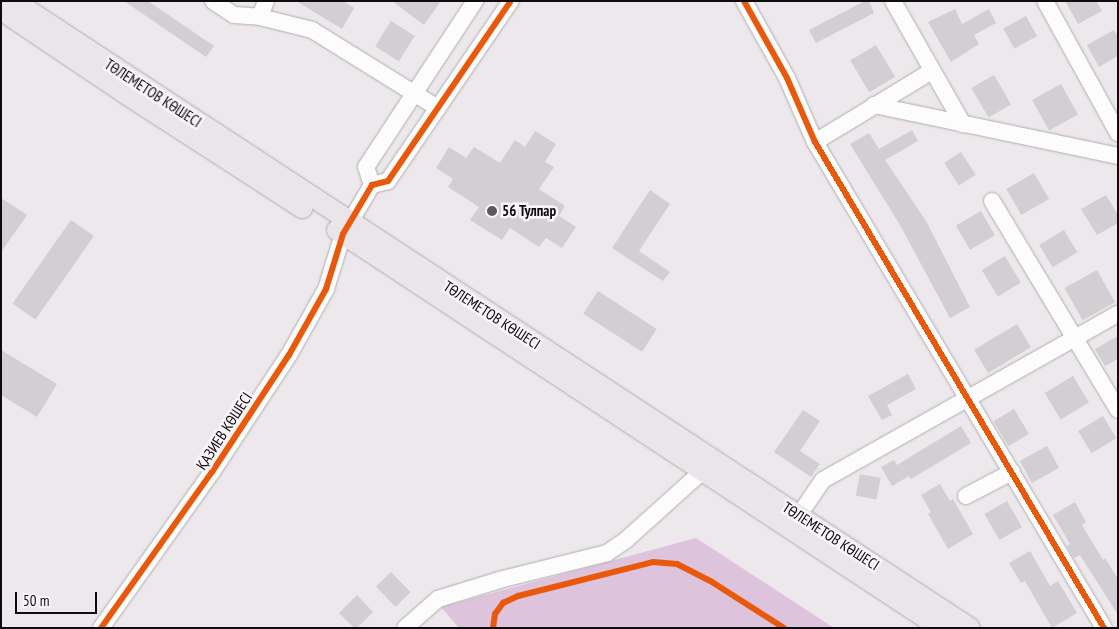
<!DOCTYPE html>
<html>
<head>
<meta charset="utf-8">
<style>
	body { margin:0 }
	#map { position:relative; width:1119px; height:629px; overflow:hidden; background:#ece8eb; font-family:"PT Sans Narrow",sans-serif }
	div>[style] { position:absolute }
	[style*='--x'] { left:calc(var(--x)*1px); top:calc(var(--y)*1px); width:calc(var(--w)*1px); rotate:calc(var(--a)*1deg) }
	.green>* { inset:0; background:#dec3dc }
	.building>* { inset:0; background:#d1cfd1; transform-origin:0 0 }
	.roads { filter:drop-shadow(0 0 1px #b0aeb0) drop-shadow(0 0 1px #b0aeb0) }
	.minor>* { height:16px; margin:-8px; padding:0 8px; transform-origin:8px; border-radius:8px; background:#fcfcfc }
	.major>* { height:20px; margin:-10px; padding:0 10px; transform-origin:10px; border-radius:10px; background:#eae5e9 }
	.cycleway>* { height:6px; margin:-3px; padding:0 3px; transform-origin:3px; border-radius:3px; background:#e8590c }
	.dots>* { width:14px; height:14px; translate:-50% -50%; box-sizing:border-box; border:2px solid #faf4fa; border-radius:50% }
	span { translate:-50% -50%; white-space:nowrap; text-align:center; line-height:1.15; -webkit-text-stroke:5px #faf4fa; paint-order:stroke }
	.street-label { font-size:15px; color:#0e0c0e }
	.poi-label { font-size:15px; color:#0e0c0e; font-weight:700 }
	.left { translate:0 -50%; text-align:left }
	.frame { position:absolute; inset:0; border:2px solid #0e0c0e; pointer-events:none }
	.scale { position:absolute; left:15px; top:592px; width:82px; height:22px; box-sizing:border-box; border:2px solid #0e0c0e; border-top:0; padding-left:6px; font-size:15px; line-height:18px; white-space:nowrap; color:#0e0c0e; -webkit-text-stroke:4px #faf4fa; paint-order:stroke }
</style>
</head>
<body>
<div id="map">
	<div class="green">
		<i style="clip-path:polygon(696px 538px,834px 628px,459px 628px,441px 607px)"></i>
	</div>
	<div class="building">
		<i style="clip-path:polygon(124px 1px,148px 1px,214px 46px,206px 57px)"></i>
		<i style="clip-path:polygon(296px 1px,343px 1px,354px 8px,342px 29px)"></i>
		<i style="clip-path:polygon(392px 1px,441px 1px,424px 25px)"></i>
		<i style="clip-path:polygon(865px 1px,869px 1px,874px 13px,816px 43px,809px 30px)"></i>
		<i style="clip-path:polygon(1065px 1px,1096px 1px,1102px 11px,1078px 24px)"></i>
		<i style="clip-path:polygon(955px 9px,962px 24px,989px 9px,996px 23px,974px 35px,979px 44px,951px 62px,928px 22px)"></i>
		<i style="left:1026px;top:16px;width:23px;height:26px;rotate:61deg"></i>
		<i style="left:391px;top:21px;width:28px;height:30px;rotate:32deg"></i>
		<i style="clip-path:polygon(1114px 30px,1118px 37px,1118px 56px,1099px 67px,1087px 45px)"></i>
		<i style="left:876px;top:45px;width:37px;height:30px;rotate:59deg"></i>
		<i style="left:994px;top:75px;width:34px;height:26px;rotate:60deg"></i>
		<i style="left:1061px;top:84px;width:35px;height:33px;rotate:61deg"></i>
		<i style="clip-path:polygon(912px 130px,918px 141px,885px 160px,926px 221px,970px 307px,950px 318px,900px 225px,850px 144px,869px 133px,879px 149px)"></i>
		<i style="clip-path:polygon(535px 131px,556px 144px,545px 162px,554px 167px,539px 189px,565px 206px,559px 216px,576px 227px,562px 248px,546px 238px,539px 247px,510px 228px,502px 240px,470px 220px,479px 207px,448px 187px,453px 179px,436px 168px,449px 147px,466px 158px,474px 147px,500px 163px,515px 140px,525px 147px)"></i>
		<i style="left:961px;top:152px;width:27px;height:20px;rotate:57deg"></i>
		<i style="left:1034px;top:173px;width:30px;height:32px;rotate:60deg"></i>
		<i style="clip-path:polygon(650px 190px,670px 204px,639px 251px,670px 272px,663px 281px,612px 248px)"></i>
		<i style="clip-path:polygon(1106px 195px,1118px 215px,1118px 223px,1097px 235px,1081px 209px)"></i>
		<i style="clip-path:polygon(1px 198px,27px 215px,1px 252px)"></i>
		<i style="left:981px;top:211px;width:28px;height:29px;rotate:60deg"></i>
		<i style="left:71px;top:220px;width:28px;height:102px;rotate:35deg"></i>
		<i style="left:1064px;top:230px;width:26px;height:29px;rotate:59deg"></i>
		<i style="left:1005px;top:256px;width:31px;height:27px;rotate:59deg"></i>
		<i style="left:1097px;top:270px;width:37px;height:37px;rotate:61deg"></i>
		<i style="left:598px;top:291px;width:70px;height:27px;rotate:33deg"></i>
		<i style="left:1017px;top:324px;width:27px;height:50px;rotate:59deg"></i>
		<i style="clip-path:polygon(1118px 336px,1118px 359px,1105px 366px,1095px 349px)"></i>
		<i style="clip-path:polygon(1px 350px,57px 384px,37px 417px,1px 395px)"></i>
		<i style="clip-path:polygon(908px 374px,916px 389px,887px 405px,892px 415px,882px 420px,868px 396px)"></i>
		<i style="left:1073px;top:376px;width:31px;height:33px;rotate:59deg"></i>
		<i style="left:1014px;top:409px;width:29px;height:24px;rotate:59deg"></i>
		<i style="clip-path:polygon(803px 410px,820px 421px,800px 451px,820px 464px,811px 477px,774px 452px)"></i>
		<i style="left:1103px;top:416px;width:26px;height:29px;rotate:59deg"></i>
		<i style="clip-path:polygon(961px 426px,971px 443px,911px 479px,909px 476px,892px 486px,881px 467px,894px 460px,897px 465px)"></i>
		<i style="left:1047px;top:446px;width:25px;height:31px;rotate:61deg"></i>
		<i style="left:860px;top:474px;width:21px;height:22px;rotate:11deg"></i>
		<i style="clip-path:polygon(940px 484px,950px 501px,953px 499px,973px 534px,948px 549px,928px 514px,931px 512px,921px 495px)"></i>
		<i style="left:1007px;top:501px;width:30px;height:26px;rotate:60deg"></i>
		<i style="clip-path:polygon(1075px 502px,1086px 522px,1082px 525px,1103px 560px,1105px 558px,1118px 579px,1118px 615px,1080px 555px,1074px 558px,1067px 546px,1070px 544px,1053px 515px)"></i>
		<i style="clip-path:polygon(1030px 551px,1050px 586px,1058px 581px,1077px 613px,1052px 628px,1025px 581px,1021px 583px,1009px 563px)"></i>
		<i style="left:391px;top:572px;width:28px;height:21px;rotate:46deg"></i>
		<i style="clip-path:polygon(357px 595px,373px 612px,357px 628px,354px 628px,339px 613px)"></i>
	</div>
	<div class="roads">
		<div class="minor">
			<i style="--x:213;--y:1;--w:25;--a:34"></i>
			<i style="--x:234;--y:15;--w:26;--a:4"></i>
			<i style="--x:266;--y:1;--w:17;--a:111"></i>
			<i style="--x:260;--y:17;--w:54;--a:14"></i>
			<i style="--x:312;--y:30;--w:148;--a:31.8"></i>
			<i style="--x:744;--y:1;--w:88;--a:60.8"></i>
			<i style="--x:787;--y:78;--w:70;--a:66.4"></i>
			<i style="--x:815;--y:142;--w:565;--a:59.26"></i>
			<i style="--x:893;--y:1;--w:142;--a:60.4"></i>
			<i style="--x:1045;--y:1;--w:151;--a:61.1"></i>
			<i style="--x:874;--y:105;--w:249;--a:11.8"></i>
			<i style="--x:815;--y:142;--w:137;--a:-31.3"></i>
			<i style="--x:372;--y:185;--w:19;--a:-108"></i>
			<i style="--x:366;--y:167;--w:199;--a:-56.7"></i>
			<i style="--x:992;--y:201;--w:244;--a:58.9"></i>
			<i style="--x:966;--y:496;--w:52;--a:-27.6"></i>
			<i style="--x:799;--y:515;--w:42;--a:-55.6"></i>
			<i style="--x:823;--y:480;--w:338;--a:-29.4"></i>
			<i style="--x:101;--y:628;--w:191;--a:-54.6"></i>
			<i style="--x:212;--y:472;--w:140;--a:-56.7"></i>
			<i style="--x:289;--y:355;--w:76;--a:-60.7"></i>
			<i style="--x:326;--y:289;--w:58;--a:-72.8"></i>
			<i style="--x:343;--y:234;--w:57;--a:-59.4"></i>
			<i style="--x:372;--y:185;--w:16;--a:-14"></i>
			<i style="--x:388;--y:181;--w:218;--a:-55.7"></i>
			<i style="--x:405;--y:628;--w:44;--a:-41.3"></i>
			<i style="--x:438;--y:599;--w:68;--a:-17.1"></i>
			<i style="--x:503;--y:579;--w:107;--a:-14"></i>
			<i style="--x:607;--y:553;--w:23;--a:-34"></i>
			<i style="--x:626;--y:540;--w:96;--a:-42"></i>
			<i style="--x:697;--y:476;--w:9;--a:-21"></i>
		</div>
		<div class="major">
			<i style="--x:14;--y:1;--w:1143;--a:33.26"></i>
			<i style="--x:1;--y:10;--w:151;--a:33.9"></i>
			<i style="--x:126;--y:94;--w:210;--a:32.9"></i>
			<i style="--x:337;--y:230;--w:723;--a:33.38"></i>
		</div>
	</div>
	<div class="cycleway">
		<i style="--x:744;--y:1;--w:88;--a:60.8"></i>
		<i style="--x:787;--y:78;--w:70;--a:66.4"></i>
		<i style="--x:815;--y:142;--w:565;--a:59.26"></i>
		<i style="--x:101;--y:628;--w:191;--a:-54.6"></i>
		<i style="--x:212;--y:472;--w:140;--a:-56.7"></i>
		<i style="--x:289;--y:355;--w:76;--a:-60.7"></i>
		<i style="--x:326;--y:289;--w:58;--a:-72.8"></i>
		<i style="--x:343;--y:234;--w:57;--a:-59.4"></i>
		<i style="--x:372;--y:185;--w:16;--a:-14"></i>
		<i style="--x:388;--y:181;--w:218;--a:-55.7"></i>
		<i style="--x:493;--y:628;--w:14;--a:-82"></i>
		<i style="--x:495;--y:614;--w:14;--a:-54"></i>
		<i style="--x:503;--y:603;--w:17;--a:-25"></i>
		<i style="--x:518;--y:596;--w:139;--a:-14.1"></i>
		<i style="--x:653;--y:562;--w:24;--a:5"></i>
		<i style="--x:677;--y:564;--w:39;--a:27"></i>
		<i style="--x:712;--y:582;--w:85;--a:32.6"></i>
	</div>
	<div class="dots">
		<i style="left:492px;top:211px;background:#5c595b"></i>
	</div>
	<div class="street-label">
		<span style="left:153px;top:93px;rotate:33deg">ТӨЛЕМЕТОВ КӨШЕСІ</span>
		<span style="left:492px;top:315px;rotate:33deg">ТӨЛЕМЕТОВ КӨШЕСІ</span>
		<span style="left:224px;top:431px;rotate:-57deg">ҚАЗИЕВ КӨШЕСІ</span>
		<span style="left:831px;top:536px;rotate:33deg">ТӨЛЕМЕТОВ КӨШЕСІ</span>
	</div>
	<div class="poi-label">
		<span class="left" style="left:502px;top:211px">56 Тулпар</span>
	</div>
	<div class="frame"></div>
	<div class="scale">50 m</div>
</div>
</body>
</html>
